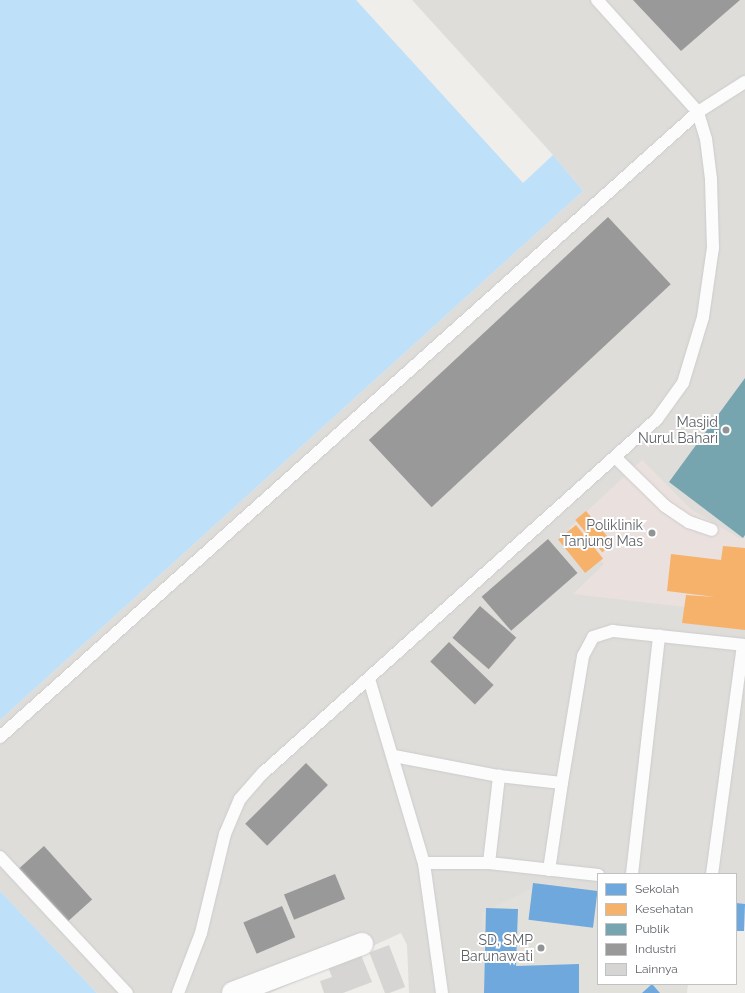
<!DOCTYPE html>
<html>
<head>
<meta charset="utf-8">
<style>
	body { margin:0 }
	#map { position:relative; width:745px; height:993px; overflow:hidden; background:#efeeea; font-family:Raleway,sans-serif }
	div>[style] { position:absolute }
	[style*='--x'] { left:calc(var(--x)*1px); top:calc(var(--y)*1px); width:calc(var(--w)*1px); rotate:calc(var(--a)*1deg) }
	.industrial>* { inset:0; background:#dfddda }
	.education>* { inset:0; background:#e2e0da }
	.medical>* { inset:0; background:#eae0de }
	.water>* { inset:0; background:#bfe0f9 }
	.pier>* { inset:0; background:#efeeea }
	.schools>* { inset:0; background:#6fa8dc; transform-origin:0 0 }
	.health>* { inset:0; background:#f6b26b; transform-origin:0 0 }
	.public>* { inset:0; background:#76a5af }
	.industry>* { inset:0; background:#999; transform-origin:0 0 }
	.building>* { inset:0; background:#d6d5d3; transform-origin:0 0 }
	.roads { filter:drop-shadow(0 0 1px #cbcccc) drop-shadow(0 0 1px #cbcccc) }
	.lane>* { height:12px; margin:-6px; padding:0 6px; transform-origin:6px; border-radius:6px; background:#fdfcfc }
	.street>* { height:22px; margin:-11px; padding:0 11px; transform-origin:11px; border-radius:11px; background:#fdfcfc }
	.dots>* { width:11px; height:11px; translate:-50% -50%; box-sizing:border-box; border:2px solid #fff; border-radius:50% }
	span { translate:-50% -50%; white-space:nowrap; text-align:center; line-height:1.15; -webkit-text-stroke:4px #fff; paint-order:stroke }
	.poi-label { font-size:14px; color:#5f6368 }
	.right { translate:-100% -50%; text-align:right }
	.legend { position:absolute; left:597px; top:873px; width:140px; height:112px; box-sizing:border-box; background:#fff; border:1px solid #bfc1c3; margin:0; padding:5px 7px; list-style:none; font-size:12px; color:#5f6368 }
	.legend li { display:flex; align-items:center; gap:8px; height:20px }
	.legend b { width:20px; border:1px solid #bfc1c3 }
</style>
</head>
<body>
<div id="map">
	<div class="industrial">
		<i style="clip-path:polygon(412px 0,745px 0,745px 906px,736px 906px,736px 874px,598px 874px,598px 893px,486px 993px,409px 993px,407px 945px,401px 933px,270px 993px,97px 993px,0 891px,0 720px,583px 191px,553px 155px)"></i>
	</div>
	<div class="education">
		<i style="clip-path:polygon(535px 887px,598px 893px,598px 984px,688px 984px,687px 993px,486px 993px,482px 913px)"></i>
	</div>
	<div class="medical">
		<i style="clip-path:polygon(642px 460px,692px 510px,739px 538px,745px 538px,745px 614px,573px 594px,604px 564px,569px 528px)"></i>
	</div>
	<div class="water">
		<i style="clip-path:polygon(0 0,412px 0,553px 155px,583px 191px,0 720px)"></i>
		<i style="clip-path:polygon(0 891px,97px 993px,0 993px)"></i>
	</div>
	<div class="pier">
		<i style="clip-path:polygon(356px 0,412px 0,553px 155px,523px 183px)"></i>
	</div>
	<div class="schools">
		<i style="left:533px;top:883px;width:65px;height:37px;rotate:7deg"></i>
		<i style="clip-path:polygon(736px 903px,745px 904px,744px 931px,736px 931px)"></i>
		<i style="clip-path:polygon(486px 908px,518px 909px,516px 966px,579px 964px,579px 993px,484px 993px)"></i>
		<i style="clip-path:polygon(652px 984px,660px 993px,642px 993px)"></i>
	</div>
	<div class="health">
		<i style="left:586px;top:511px;width:42px;height:14px;rotate:50deg"></i>
		<i style="left:576px;top:525px;width:43px;height:23px;rotate:51deg"></i>
		<i style="clip-path:polygon(723px 546px,745px 548px,745px 630px,682px 623px,686px 595px,715px 597px,667px 591px,671px 554px,721px 560px)"></i>
	</div>
	<div class="public">
		<i style="clip-path:polygon(745px 378px,745px 535px,743px 538px,669px 482px)"></i>
	</div>
	<div class="industry">
		<i style="clip-path:polygon(633px 0,740px 0,681px 51px)"></i>
		<i style="left:608px;top:217px;width:92px;height:327px;rotate:47deg"></i>
		<i style="left:548px;top:539px;width:45px;height:88px;rotate:49deg"></i>
		<i style="left:480px;top:606px;width:48px;height:42px;rotate:41deg"></i>
		<i style="left:449px;top:642px;width:62px;height:27px;rotate:44deg"></i>
		<i style="left:306px;top:763px;width:31px;height:86px;rotate:45deg"></i>
		<i style="left:44px;top:846px;width:72px;height:34px;rotate:48deg"></i>
		<i style="left:335px;top:874px;width:27px;height:55px;rotate:68deg"></i>
		<i style="left:282px;top:906px;width:34px;height:42px;rotate:67deg"></i>
	</div>
	<div class="building">
		<i style="left:389px;top:945px;width:45px;height:21px;rotate:69deg"></i>
		<i style="clip-path:polygon(361px 955px,372px 982px,343px 993px,324px 993px,320px 981px,332px 977px,328px 967px)"></i>
	</div>
	<div class="roads">
		<div class="lane">
			<i style="--x:615;--y:457;--w:70;--a:44.4"></i>
			<i style="--x:665;--y:506;--w:29;--a:34"></i>
			<i style="--x:689;--y:522;--w:24;--a:19"></i>
			<i style="--x:369;--y:679;--w:192;--a:73.4"></i>
			<i style="--x:424;--y:863;--w:65;--a:0"></i>
			<i style="--x:489;--y:863;--w:110;--a:6.3"></i>
			<i style="--x:0;--y:737;--w:937;--a:-41.84"></i>
			<i style="--x:698;--y:112;--w:56;--a:-32.6"></i>
			<i style="--x:394;--y:756;--w:107;--a:10.8"></i>
			<i style="--x:0;--y:857;--w:186;--a:47"></i>
			<i style="--x:424;--y:863;--w:131;--a:82.1"></i>
			<i style="--x:489;--y:863;--w:88;--a:-83.4"></i>
			<i style="--x:499;--y:776;--w:63;--a:6.3"></i>
			<i style="--x:562;--y:783;--w:129;--a:-80.6"></i>
			<i style="--x:583;--y:656;--w:21;--a:-62"></i>
			<i style="--x:593;--y:637;--w:21;--a:-17"></i>
			<i style="--x:613;--y:631;--w:131;--a:6.1"></i>
			<i style="--x:743;--y:645;--w:231;--a:97.7"></i>
			<i style="--x:549;--y:870;--w:88;--a:-81.5"></i>
			<i style="--x:632;--y:874;--w:240;--a:-83.5"></i>
			<i style="--x:178;--y:993;--w:64;--a:-69"></i>
			<i style="--x:201;--y:933;--w:102;--a:-76.4"></i>
			<i style="--x:225;--y:834;--w:38;--a:-67"></i>
			<i style="--x:240;--y:799;--w:35;--a:-49"></i>
			<i style="--x:263;--y:773;--w:530;--a:-41.94"></i>
			<i style="--x:657;--y:419;--w:44;--a:-54.2"></i>
			<i style="--x:683;--y:383;--w:69;--a:-73.1"></i>
			<i style="--x:703;--y:317;--w:70;--a:-81.8"></i>
			<i style="--x:713;--y:248;--w:69;--a:-91.7"></i>
			<i style="--x:711;--y:179;--w:40;--a:-97.1"></i>
			<i style="--x:706;--y:139;--w:28;--a:-107"></i>
			<i style="--x:698;--y:112;--w:151;--a:-132"></i>
		</div>
		<div class="street">
			<i style="--x:233;--y:993;--w:138;--a:-20.8"></i>
		</div>
	</div>
	<div class="dots">
		<i style="left:726px;top:430px;background:#919496"></i>
		<i style="left:652px;top:533px;background:#919496"></i>
		<i style="left:541px;top:948px;background:#919496"></i>
	</div>
	<div class="poi-label">
		<span class="right" style="left:718px;top:430px">Masjid<br>Nurul Bahari</span>
		<span class="right" style="left:643px;top:533px">Poliklinik<br>Tanjung Mas</span>
		<span class="right" style="left:533px;top:948px">SD, SMP<br>Barunawati</span>
	</div>
	<ul class="legend">
	<li><b style="height:11px;background:#6fa8dc"></b>Sekolah</li>
	<li><b style="height:11px;background:#f6b26b"></b>Kesehatan</li>
	<li><b style="height:11px;background:#76a5af"></b>Publik</li>
	<li><b style="height:11px;background:#999"></b>Industri</li>
	<li><b style="height:11px;background:#d6d5d3"></b>Lainnya</li>
	</ul>
</div>
</body>
</html>
